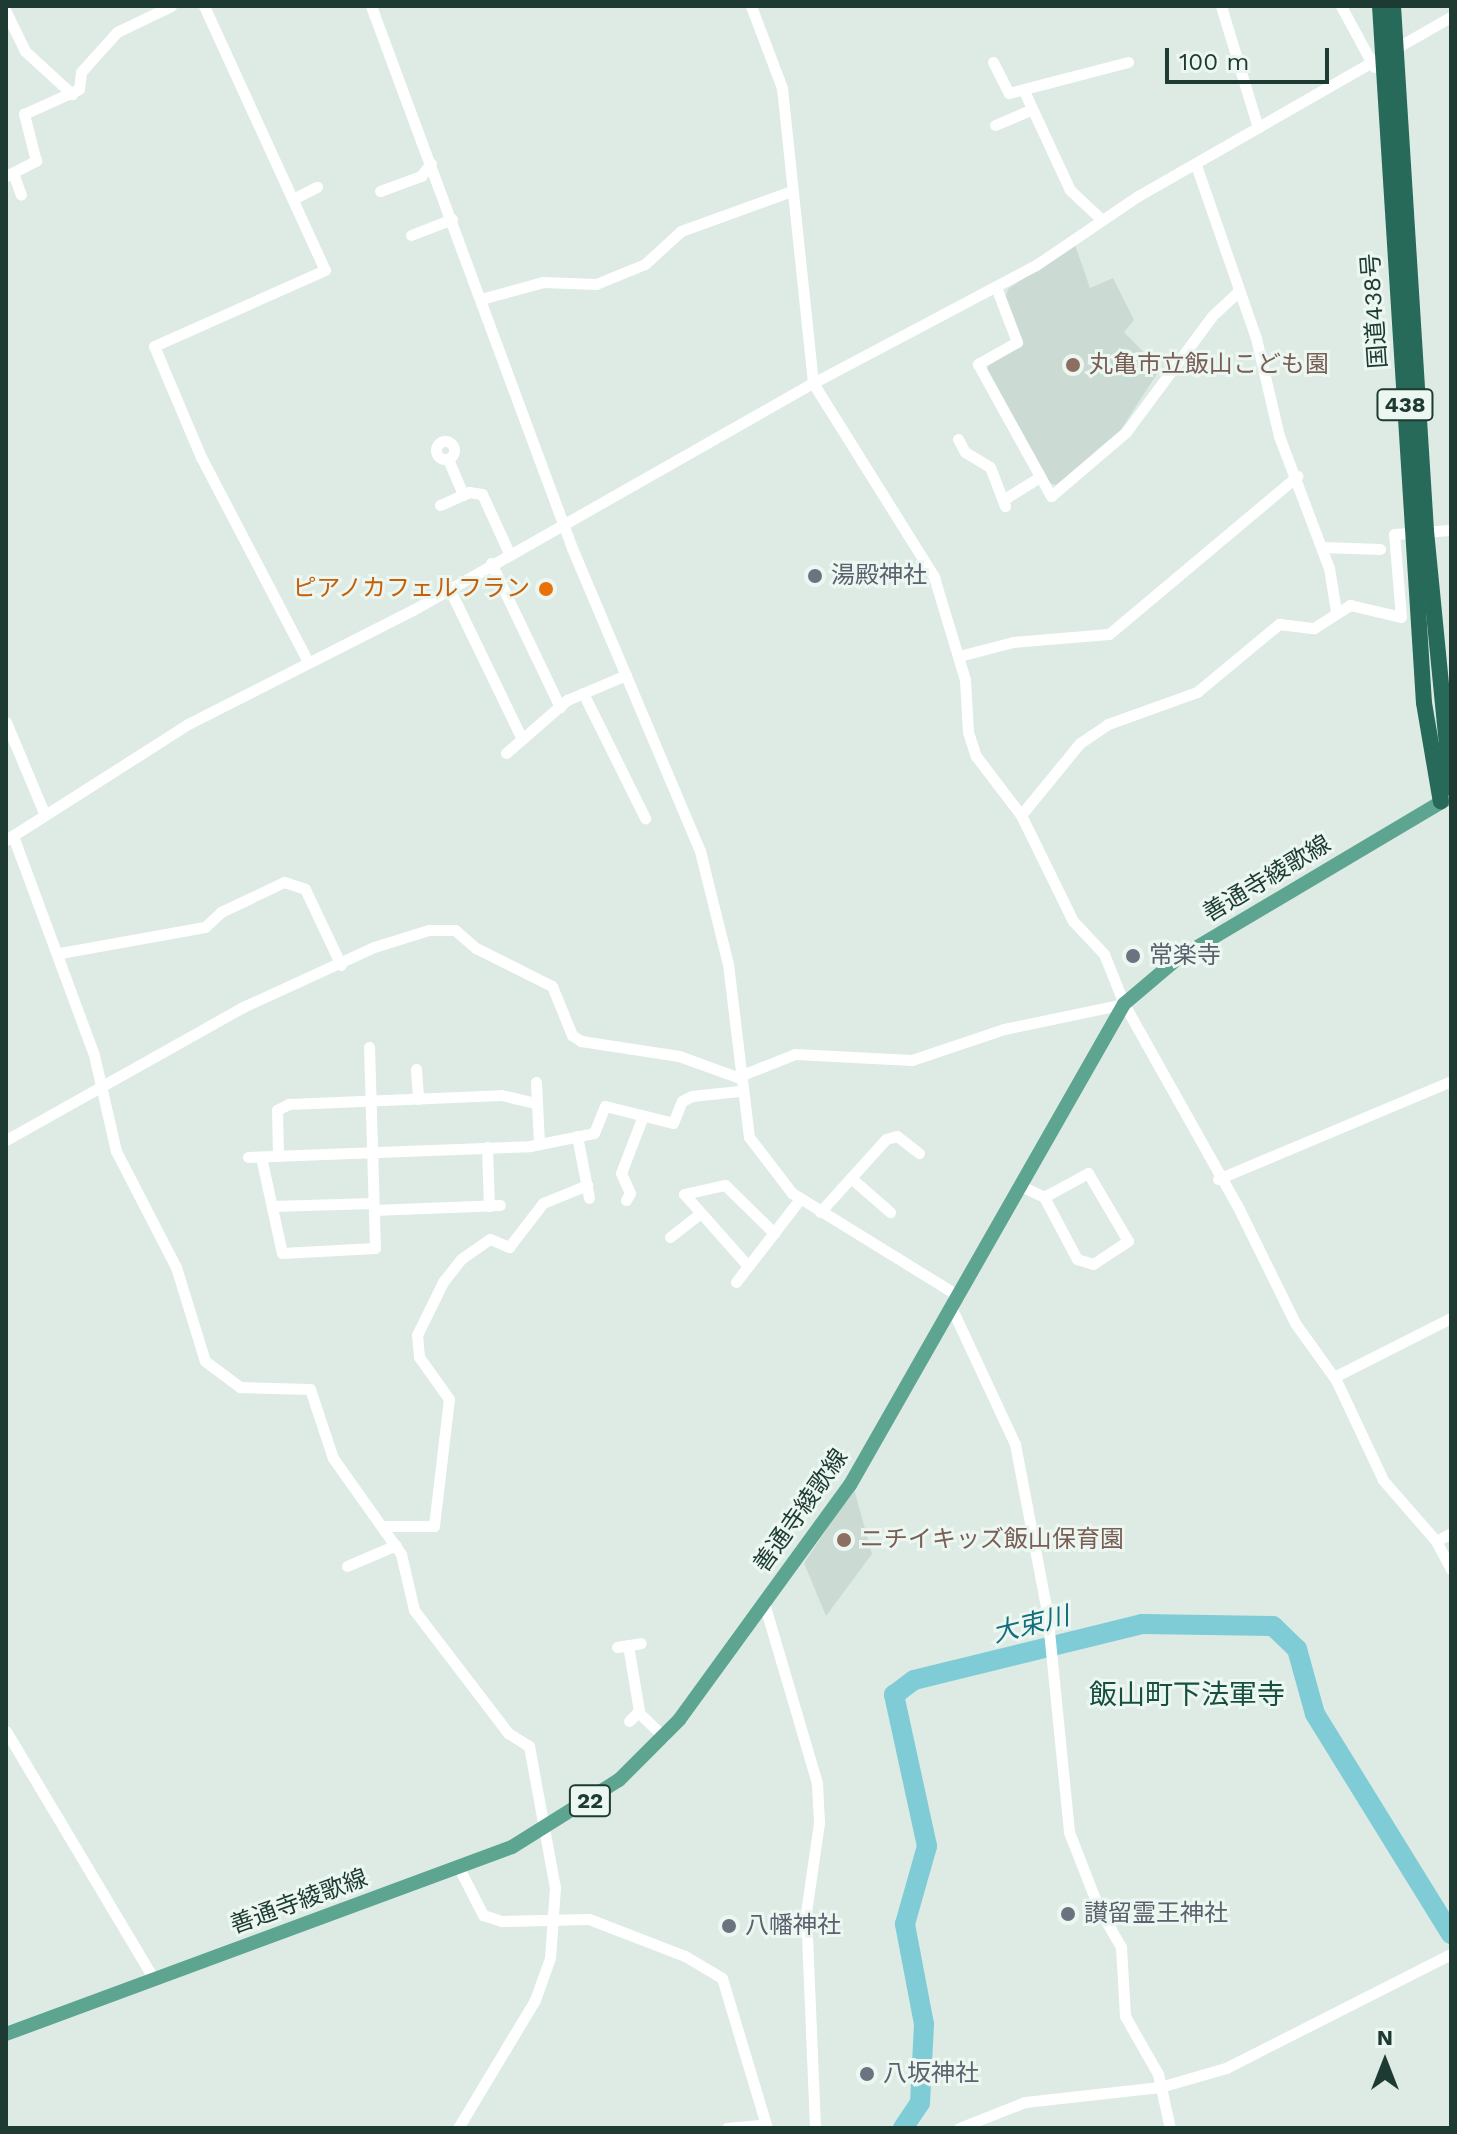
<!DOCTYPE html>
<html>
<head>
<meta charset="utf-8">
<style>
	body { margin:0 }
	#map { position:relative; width:1457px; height:2134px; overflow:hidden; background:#ddebe4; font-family:"Work Sans","Noto Sans JP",sans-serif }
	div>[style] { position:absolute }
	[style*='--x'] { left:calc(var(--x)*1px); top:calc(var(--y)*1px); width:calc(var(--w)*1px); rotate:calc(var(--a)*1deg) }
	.built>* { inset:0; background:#cbdbd3 }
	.river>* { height:20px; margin:-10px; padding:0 10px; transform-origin:10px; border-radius:10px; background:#7fccd6 }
	.minor>* { height:11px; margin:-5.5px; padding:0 5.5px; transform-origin:5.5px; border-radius:5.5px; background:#fff }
	.minor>.ring { margin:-5.5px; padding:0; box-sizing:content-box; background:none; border:11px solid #fff; border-radius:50% }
	.major>* { height:14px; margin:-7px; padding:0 7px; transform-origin:7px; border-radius:7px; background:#5da590 }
	.highway>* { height:16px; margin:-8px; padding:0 8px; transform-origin:8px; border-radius:8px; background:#276a5a }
	.dots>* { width:22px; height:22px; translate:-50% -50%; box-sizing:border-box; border:4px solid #edf7f2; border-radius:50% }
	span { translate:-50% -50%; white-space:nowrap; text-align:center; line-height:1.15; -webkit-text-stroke:6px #edf7f2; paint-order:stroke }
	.shield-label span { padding:2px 6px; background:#edf7f2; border:2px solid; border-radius:6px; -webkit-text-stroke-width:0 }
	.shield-label { font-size:22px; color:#1d3b32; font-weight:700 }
	.street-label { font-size:24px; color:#1d3b32 }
	.education-label { font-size:24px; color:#785e54 }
	.left { translate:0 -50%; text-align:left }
	.worship-label { font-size:24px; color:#5b616d }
	.food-label { font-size:24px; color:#c56008 }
	.right { translate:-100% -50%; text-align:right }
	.water-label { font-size:26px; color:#136e7c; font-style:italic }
	.quarter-label { font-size:28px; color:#184f40 }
	.frame { position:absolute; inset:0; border:8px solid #1d3b32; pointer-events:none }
	.north { position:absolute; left:1345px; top:2022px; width:80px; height:80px; -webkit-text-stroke:6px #edf7f2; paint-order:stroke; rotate:0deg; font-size:22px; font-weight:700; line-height:32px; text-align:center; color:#1d3b32 }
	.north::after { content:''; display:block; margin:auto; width:28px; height:36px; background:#1d3b32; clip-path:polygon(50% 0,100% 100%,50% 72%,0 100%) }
	.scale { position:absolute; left:1165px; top:48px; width:164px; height:36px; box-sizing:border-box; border:4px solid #1d3b32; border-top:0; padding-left:10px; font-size:24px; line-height:28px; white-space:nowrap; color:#1d3b32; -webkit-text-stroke:6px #edf7f2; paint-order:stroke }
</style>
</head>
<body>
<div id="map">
	<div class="built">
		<i style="clip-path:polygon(1075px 245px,1090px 288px,1113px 278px,1134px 320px,1124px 332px,1160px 369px,1120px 431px,1057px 485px,1049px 483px,987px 370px,989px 361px,1022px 346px,1005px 299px,1008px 289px)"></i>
		<i style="clip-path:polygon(854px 1489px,872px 1554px,826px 1616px,804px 1563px)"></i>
	</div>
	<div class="river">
		<i style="--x:903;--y:2128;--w:30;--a:-56"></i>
		<i style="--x:920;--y:2103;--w:79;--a:-87.1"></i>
		<i style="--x:924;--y:2024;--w:102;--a:-100.8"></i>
		<i style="--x:905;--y:1924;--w:81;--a:-74.2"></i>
		<i style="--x:927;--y:1846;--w:155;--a:-102.3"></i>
		<i style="--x:894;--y:1695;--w:25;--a:-37"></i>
		<i style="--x:914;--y:1680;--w:235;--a:-13.8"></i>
		<i style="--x:1142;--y:1624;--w:131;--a:0.9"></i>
		<i style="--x:1273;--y:1626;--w:33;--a:44"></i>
		<i style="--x:1297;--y:1649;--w:67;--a:74.5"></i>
		<i style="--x:1315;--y:1714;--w:259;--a:58.3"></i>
	</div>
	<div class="minor">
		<i style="--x:204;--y:6;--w:290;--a:65.4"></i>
		<i style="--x:325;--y:270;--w:187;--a:156"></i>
		<i style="--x:154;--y:346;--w:121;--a:67.1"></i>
		<i style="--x:201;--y:457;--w:231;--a:62.4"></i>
		<i style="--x:371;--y:6;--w:578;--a:69.65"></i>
		<i style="--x:572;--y:548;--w:329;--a:67.1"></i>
		<i style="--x:700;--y:851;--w:116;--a:76.1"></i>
		<i style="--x:728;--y:964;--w:174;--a:83.1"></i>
		<i style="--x:749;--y:1137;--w:71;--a:52.5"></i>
		<i style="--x:792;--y:1193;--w:196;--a:31.7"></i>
		<i style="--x:751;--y:6;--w:88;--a:69.3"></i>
		<i style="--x:782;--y:88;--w:297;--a:84"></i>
		<i style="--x:813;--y:383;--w:252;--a:-27.9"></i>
		<i style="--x:1036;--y:265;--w:123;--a:-34.1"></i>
		<i style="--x:1138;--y:196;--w:361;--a:-29.8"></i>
		<i style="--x:1221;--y:6;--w:127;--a:73.1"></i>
		<i style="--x:1341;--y:6;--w:69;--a:61.6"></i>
		<i style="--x:6;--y:12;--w:43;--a:64"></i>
		<i style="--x:25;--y:51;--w:64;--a:42.5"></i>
		<i style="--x:993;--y:62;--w:35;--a:63"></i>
		<i style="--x:1009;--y:93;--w:123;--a:-14.6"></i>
		<i style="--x:1024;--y:91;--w:109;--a:65.1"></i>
		<i style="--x:1070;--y:190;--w:42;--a:43.1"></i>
		<i style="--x:995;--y:125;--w:39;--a:-23"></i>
		<i style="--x:1196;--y:165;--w:183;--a:70.9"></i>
		<i style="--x:1256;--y:338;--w:101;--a:76.8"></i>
		<i style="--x:1279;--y:436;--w:141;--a:69.3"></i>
		<i style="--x:1329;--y:568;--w:44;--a:80.8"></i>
		<i style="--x:13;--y:173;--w:23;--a:70"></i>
		<i style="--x:6;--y:176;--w:34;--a:-27"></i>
		<i style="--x:36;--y:161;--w:49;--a:-104.3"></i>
		<i style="--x:24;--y:114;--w:60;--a:-24.4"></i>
		<i style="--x:79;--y:89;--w:17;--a:-83"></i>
		<i style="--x:81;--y:72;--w:54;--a:-48"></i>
		<i style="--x:117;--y:32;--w:60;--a:-25.7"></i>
		<i style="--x:380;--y:191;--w:44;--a:-20.1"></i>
		<i style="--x:421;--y:176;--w:16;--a:-52"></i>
		<i style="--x:293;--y:199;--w:27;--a:-27"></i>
		<i style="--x:411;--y:235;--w:44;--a:-21.3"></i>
		<i style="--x:996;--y:287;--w:59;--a:69.1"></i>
		<i style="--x:1017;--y:342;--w:45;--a:150.6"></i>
		<i style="--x:978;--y:364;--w:151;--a:61.1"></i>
		<i style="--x:1051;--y:496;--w:99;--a:-40.5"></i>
		<i style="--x:1126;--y:432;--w:144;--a:-53.4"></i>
		<i style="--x:1212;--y:316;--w:34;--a:-43"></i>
		<i style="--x:481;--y:299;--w:64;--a:-15.3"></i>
		<i style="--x:543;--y:282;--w:53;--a:2.2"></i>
		<i style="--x:596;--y:284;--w:53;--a:-22.2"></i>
		<i style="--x:645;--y:264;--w:49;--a:-42.5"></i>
		<i style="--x:681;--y:231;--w:115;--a:-19.9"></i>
		<i style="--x:958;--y:439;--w:15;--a:62"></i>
		<i style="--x:965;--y:452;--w:29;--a:31"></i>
		<i style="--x:990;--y:467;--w:42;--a:69"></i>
		<i class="ring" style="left:436px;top:441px;width:7px;height:7px"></i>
		<i style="--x:448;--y:459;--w:39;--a:67"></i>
		<i style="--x:1006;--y:498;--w:40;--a:-32"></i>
		<i style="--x:440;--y:505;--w:32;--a:-24"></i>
		<i style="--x:469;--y:492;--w:13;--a:9"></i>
		<i style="--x:482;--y:494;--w:65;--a:65.4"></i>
		<i style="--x:1322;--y:547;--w:58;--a:2"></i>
		<i style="--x:491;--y:563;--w:160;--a:64.4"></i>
		<i style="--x:449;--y:588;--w:168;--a:64.2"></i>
		<i style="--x:959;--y:656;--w:56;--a:-14.5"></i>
		<i style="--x:1013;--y:642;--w:96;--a:-4.8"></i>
		<i style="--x:1109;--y:634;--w:246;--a:-40"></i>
		<i style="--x:583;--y:693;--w:140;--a:63.6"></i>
		<i style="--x:6;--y:722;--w:99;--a:67.3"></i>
		<i style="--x:506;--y:753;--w:81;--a:-41"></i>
		<i style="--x:567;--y:700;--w:64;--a:-23"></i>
		<i style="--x:1021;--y:815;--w:93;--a:-50.7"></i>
		<i style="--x:1080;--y:743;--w:34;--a:-34"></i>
		<i style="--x:1108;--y:724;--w:95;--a:-19.8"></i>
		<i style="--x:1197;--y:692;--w:107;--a:-39.7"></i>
		<i style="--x:1279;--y:624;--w:35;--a:7"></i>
		<i style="--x:1314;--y:628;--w:43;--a:-32.6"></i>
		<i style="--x:1350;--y:605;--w:52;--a:13.2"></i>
		<i style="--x:1401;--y:617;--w:83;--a:-94.8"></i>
		<i style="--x:1394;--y:534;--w:56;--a:-4.1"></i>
		<i style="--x:13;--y:836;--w:233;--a:69.7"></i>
		<i style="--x:94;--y:1055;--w:98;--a:77.1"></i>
		<i style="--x:116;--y:1151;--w:131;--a:62.7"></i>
		<i style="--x:176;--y:1267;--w:98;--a:72.9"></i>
		<i style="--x:205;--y:1361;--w:44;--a:36.6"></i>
		<i style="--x:240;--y:1387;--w:70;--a:1.6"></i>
		<i style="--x:310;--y:1389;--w:73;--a:71.6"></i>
		<i style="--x:333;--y:1458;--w:118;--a:54.7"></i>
		<i style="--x:401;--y:1554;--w:57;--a:76.9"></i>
		<i style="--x:414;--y:1610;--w:155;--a:52.6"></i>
		<i style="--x:508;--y:1733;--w:25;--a:32"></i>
		<i style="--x:529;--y:1746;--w:143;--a:79.6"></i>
		<i style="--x:555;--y:1887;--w:71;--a:94"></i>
		<i style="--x:550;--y:1958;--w:45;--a:109.7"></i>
		<i style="--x:535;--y:2000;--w:149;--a:121"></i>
		<i style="--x:6;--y:840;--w:216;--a:-32.5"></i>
		<i style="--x:188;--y:724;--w:252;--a:-26.9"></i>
		<i style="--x:413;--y:610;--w:460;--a:-29.6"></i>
		<i style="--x:813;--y:383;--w:229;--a:58"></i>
		<i style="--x:934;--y:577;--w:108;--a:73.2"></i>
		<i style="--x:965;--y:680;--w:52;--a:86.7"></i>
		<i style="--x:968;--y:732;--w:25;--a:72"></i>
		<i style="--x:976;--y:756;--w:74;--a:52.7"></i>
		<i style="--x:1021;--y:815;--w:118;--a:63.9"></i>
		<i style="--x:1073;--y:921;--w:45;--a:46.8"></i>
		<i style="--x:1104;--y:954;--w:54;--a:68.2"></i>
		<i style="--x:1124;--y:1004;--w:231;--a:60.7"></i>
		<i style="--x:1237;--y:1205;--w:131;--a:63.8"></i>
		<i style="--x:1295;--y:1323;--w:70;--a:54.3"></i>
		<i style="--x:1336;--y:1380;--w:110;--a:64.8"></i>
		<i style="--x:1383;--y:1480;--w:81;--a:49"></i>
		<i style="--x:1436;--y:1541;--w:32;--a:62"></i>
		<i style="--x:60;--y:953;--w:147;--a:-10.2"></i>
		<i style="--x:205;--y:927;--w:22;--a:-43"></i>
		<i style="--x:221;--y:912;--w:70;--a:-25.5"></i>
		<i style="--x:284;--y:882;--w:22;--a:18"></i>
		<i style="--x:305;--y:889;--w:84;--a:64.7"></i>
		<i style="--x:416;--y:1069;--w:30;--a:86"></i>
		<i style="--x:536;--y:1082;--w:62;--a:87.2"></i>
		<i style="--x:577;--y:1136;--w:63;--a:79"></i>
		<i style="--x:6;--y:1140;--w:272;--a:-29.3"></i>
		<i style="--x:243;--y:1007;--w:144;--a:-24.6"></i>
		<i style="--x:374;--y:947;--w:58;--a:-17.2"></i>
		<i style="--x:429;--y:930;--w:26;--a:0"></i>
		<i style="--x:455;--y:930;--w:28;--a:41"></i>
		<i style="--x:476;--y:948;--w:85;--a:26.6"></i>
		<i style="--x:552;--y:986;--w:53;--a:67.8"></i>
		<i style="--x:572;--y:1035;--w:11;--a:34"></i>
		<i style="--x:581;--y:1041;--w:99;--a:8.7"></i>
		<i style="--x:679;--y:1056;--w:62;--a:19.9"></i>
		<i style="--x:737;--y:1077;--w:62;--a:-21.6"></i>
		<i style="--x:795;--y:1054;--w:117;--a:2.9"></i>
		<i style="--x:912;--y:1060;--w:97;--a:-18.6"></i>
		<i style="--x:1004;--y:1029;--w:123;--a:-11.8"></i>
		<i style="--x:487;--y:1147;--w:59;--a:88.1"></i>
		<i style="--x:278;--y:1156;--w:46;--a:-91.2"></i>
		<i style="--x:277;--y:1110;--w:13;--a:-27"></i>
		<i style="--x:289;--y:1104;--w:212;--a:-2.4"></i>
		<i style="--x:501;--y:1095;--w:37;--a:13"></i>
		<i style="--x:248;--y:1157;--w:282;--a:-2.2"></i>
		<i style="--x:530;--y:1146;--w:65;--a:-11.5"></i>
		<i style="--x:594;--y:1133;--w:29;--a:-68"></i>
		<i style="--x:605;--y:1106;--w:70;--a:14"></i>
		<i style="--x:673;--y:1123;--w:24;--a:-68"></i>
		<i style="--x:682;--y:1101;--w:11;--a:-27"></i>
		<i style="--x:692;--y:1096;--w:47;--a:-6.1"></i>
		<i style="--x:261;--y:1157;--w:98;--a:77.7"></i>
		<i style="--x:282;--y:1253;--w:93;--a:-3.1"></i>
		<i style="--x:375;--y:1248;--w:201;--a:-91.7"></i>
		<i style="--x:851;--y:1178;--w:52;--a:41.1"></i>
		<i style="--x:1218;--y:1179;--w:253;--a:-22.8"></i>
		<i style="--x:1023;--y:1187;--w:23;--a:25"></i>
		<i style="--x:1044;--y:1197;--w:70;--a:62"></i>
		<i style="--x:1077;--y:1259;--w:17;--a:17"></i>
		<i style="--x:1093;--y:1264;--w:42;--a:-33.3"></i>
		<i style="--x:1128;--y:1241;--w:79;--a:-120.5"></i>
		<i style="--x:1088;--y:1173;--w:50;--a:151.4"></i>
		<i style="--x:626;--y:1200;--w:8;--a:-60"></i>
		<i style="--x:630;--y:1193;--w:22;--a:-114"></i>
		<i style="--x:621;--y:1173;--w:61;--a:-68.9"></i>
		<i style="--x:272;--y:1206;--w:101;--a:-1.7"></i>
		<i style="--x:374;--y:1210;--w:126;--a:-2.3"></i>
		<i style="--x:820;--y:1212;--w:98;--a:-47.9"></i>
		<i style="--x:886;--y:1139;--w:11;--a:-15"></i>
		<i style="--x:897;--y:1136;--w:28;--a:38"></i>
		<i style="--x:670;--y:1237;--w:39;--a:-38"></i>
		<i style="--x:748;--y:1266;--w:96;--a:-131.6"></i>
		<i style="--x:684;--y:1194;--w:42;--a:-12.4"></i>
		<i style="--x:725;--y:1185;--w:69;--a:44.4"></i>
		<i style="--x:736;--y:1282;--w:105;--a:-52.4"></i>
		<i style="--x:952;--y:1309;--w:149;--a:65"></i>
		<i style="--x:1015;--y:1444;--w:170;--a:79.2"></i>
		<i style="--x:1047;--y:1611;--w:222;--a:84.3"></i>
		<i style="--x:1069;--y:1832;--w:83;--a:68.7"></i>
		<i style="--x:1099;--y:1909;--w:44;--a:59.9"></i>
		<i style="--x:1121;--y:1947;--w:69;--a:86.7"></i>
		<i style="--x:1125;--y:2016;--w:67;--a:60.4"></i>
		<i style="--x:1158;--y:2074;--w:55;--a:77.5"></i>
		<i style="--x:1334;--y:1377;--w:131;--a:-26.8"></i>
		<i style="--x:384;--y:1526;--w:50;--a:0"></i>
		<i style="--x:434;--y:1526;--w:128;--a:-83.3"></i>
		<i style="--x:449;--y:1399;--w:52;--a:-125.5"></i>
		<i style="--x:419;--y:1357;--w:22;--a:-95"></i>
		<i style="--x:417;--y:1335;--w:59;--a:-63.9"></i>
		<i style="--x:443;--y:1282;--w:29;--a:-52"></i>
		<i style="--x:461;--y:1259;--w:35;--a:-35"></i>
		<i style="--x:490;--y:1239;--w:21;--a:23"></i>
		<i style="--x:509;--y:1247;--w:56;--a:-52.3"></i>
		<i style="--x:543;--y:1203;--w:48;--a:-22.2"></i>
		<i style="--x:1436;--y:1541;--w:17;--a:-28"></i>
		<i style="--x:347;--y:1566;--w:53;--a:-23.2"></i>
		<i style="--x:764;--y:1603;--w:188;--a:73.6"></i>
		<i style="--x:817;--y:1783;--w:40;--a:87.1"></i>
		<i style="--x:819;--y:1823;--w:90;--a:98.3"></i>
		<i style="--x:806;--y:1912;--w:216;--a:87.6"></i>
		<i style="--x:628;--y:1645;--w:67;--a:80.5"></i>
		<i style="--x:639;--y:1711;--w:14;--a:135"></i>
		<i style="--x:617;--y:1647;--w:24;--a:-9"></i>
		<i style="--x:638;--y:1712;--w:36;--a:44"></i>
		<i style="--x:6;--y:1731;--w:287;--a:59.2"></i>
		<i style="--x:459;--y:1868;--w:53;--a:62.9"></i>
		<i style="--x:483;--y:1915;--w:20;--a:18"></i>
		<i style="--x:502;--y:1921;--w:87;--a:-1.3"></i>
		<i style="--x:589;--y:1919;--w:103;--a:21.1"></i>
		<i style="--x:685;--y:1956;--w:43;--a:30.7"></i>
		<i style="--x:722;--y:1978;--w:157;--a:73.3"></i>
		<i style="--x:727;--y:2128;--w:38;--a:-5"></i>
		<i style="--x:959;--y:2128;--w:71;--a:-21.5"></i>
		<i style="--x:1025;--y:2102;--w:136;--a:-6.3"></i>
		<i style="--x:1160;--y:2087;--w:69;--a:-16.1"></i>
		<i style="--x:1226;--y:2068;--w:252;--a:-26.9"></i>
	</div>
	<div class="major">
		<i style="--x:6;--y:2034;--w:539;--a:-20.28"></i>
		<i style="--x:512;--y:1847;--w:126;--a:-32.1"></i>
		<i style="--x:619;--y:1780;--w:85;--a:-45"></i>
		<i style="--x:679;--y:1720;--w:291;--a:-54"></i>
		<i style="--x:850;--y:1485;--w:554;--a:-60.33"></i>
		<i style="--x:1124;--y:1004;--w:70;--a:-40.3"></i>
		<i style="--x:1177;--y:959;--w:319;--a:-30.7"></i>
	</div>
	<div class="highway">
		<i style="--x:1380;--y:6;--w:698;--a:86.39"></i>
		<i style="--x:1424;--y:703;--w:100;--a:80.3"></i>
		<i style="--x:1393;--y:6;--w:526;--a:86.4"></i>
		<i style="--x:1426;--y:531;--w:258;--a:84.4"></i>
	</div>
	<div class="dots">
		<i style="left:1073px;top:365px;background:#8d6e63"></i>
		<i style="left:815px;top:576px;background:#6b7280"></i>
		<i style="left:546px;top:589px;background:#e8710a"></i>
		<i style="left:1133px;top:956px;background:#6b7280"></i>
		<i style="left:844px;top:1540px;background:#8d6e63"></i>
		<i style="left:1068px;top:1914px;background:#6b7280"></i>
		<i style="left:729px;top:1926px;background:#6b7280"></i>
		<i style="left:867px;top:2074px;background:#6b7280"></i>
	</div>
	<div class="shield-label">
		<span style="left:1405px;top:405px">438</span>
		<span style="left:590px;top:1801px">22</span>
	</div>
	<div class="street-label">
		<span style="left:1375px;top:311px;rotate:-94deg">国道438号</span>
		<span style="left:1267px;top:879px;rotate:-31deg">善通寺綾歌線</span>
		<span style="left:801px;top:1511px;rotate:-55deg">善通寺綾歌線</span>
		<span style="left:299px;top:1902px;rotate:-20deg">善通寺綾歌線</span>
	</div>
	<div class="education-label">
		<span class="left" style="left:1089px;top:365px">丸亀市立飯山こども園</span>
		<span class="left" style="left:860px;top:1540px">ニチイキッズ飯山保育園</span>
	</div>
	<div class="worship-label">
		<span class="left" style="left:831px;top:576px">湯殿神社</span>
		<span class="left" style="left:1149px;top:956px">常楽寺</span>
		<span class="left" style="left:1084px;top:1914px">讃留霊王神社</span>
		<span class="left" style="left:745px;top:1926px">八幡神社</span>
		<span class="left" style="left:883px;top:2074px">八坂神社</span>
	</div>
	<div class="food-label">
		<span class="right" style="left:530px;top:589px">ピアノカフェルフラン</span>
	</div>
	<div class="water-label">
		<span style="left:1031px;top:1625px;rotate:-14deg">大束川</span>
	</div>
	<div class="quarter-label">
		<span style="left:1187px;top:1695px">飯山町下法軍寺</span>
	</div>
	<div class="frame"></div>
	<div class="north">N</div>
	<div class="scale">100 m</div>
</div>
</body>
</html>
